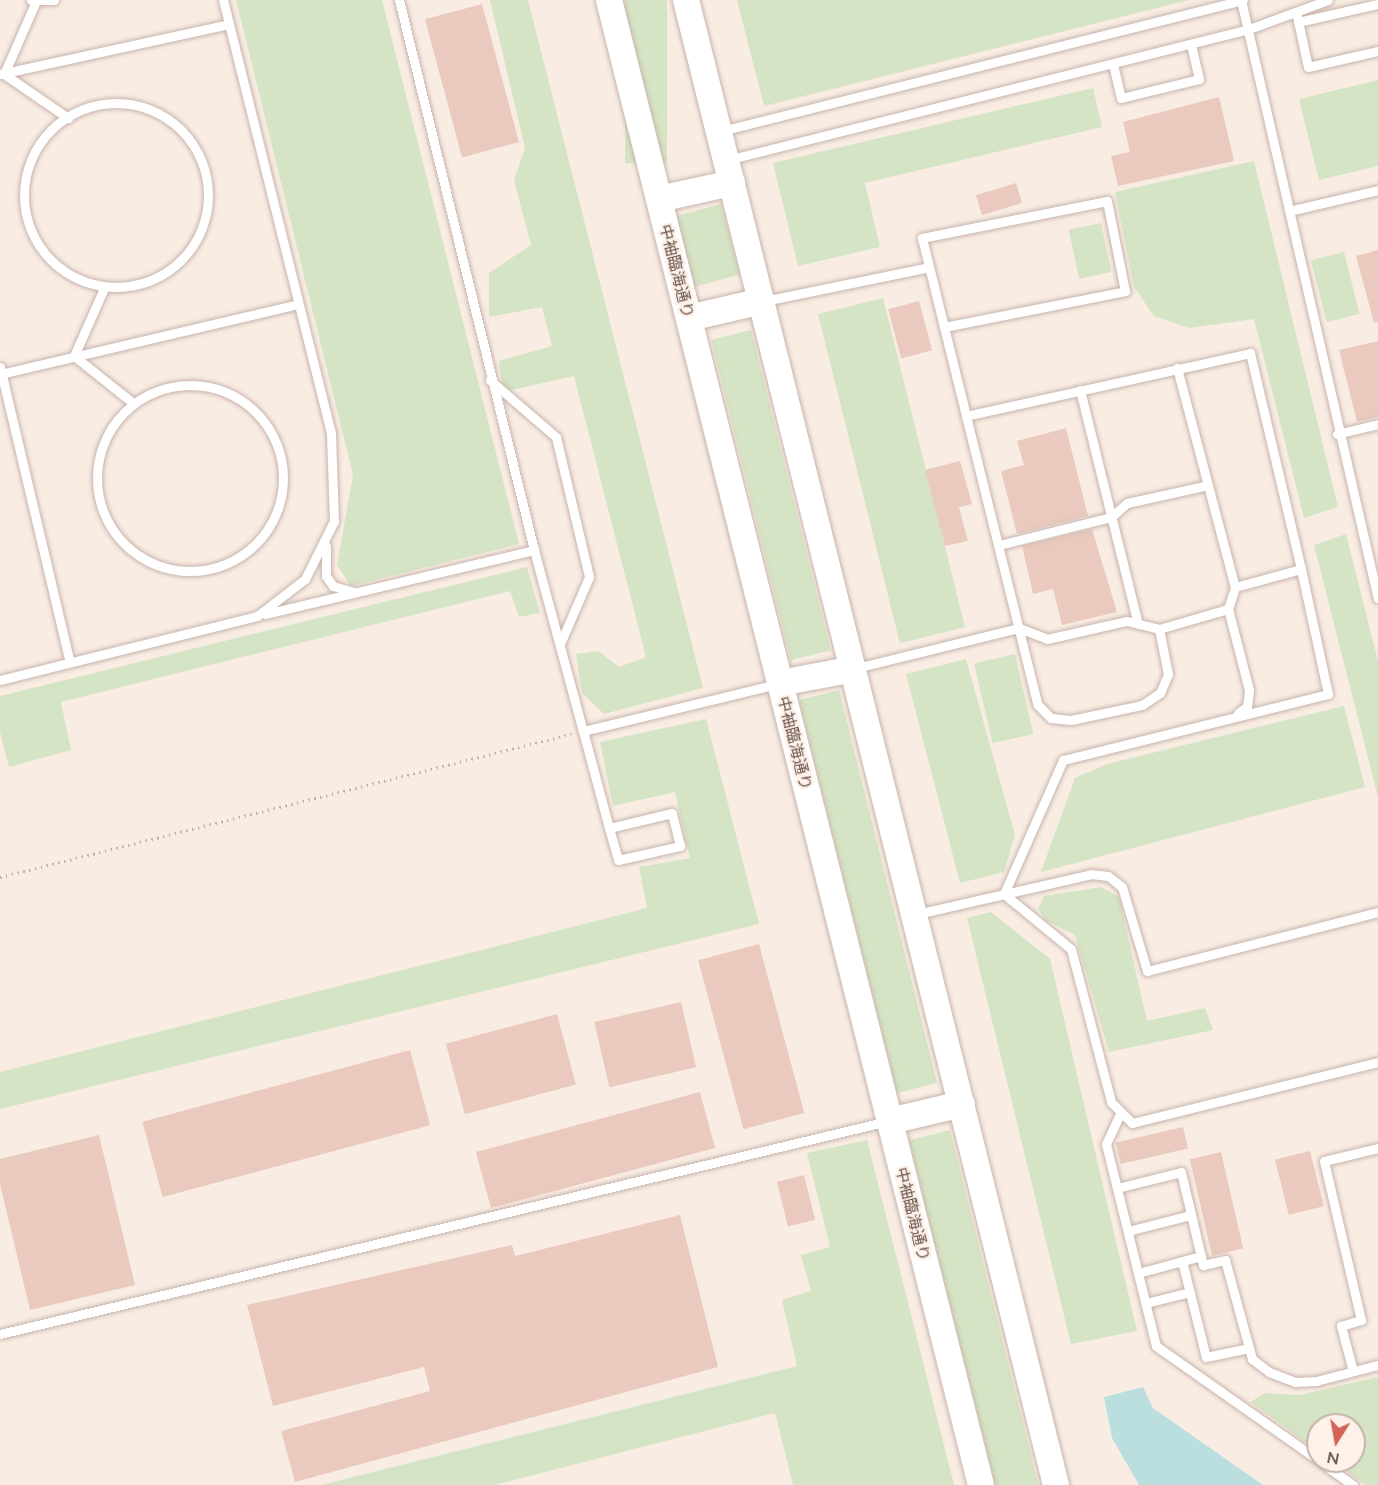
<!DOCTYPE html>
<html>
<head>
<meta charset="utf-8">
<style>
	body { margin:0 }
	#map { position:relative; width:1378px; height:1485px; overflow:hidden; background:#f9ede3; font-family:Lato,"Noto Sans JP",sans-serif }
	div>[style] { position:absolute }
	[style*='--x'] { left:calc(var(--x)*1px); top:calc(var(--y)*1px); width:calc(var(--w)*1px); rotate:calc(var(--a)*1deg) }
	.green>* { inset:0; background:#d5e4c4; transform-origin:0 0 }
	.water>* { inset:0; background:#bbdfdf }
	.building>* { inset:0; background:#eacabe; transform-origin:0 0 }
	.path>* { height:3px; margin-top:-1.5px; transform-origin:0; background:repeating-linear-gradient(90deg,#cfada2 0 1.5px,transparent 0 6px) }
	.roads { filter:drop-shadow(0 0 2px #c8b4ac) drop-shadow(0 0 2px #c8b4ac) }
	.lane>* { height:9px; margin:-4.5px; padding:0 4.5px; transform-origin:4.5px; border-radius:4.5px; background:#fff }
	.lane>.ring { margin:-4.5px; padding:0; box-sizing:content-box; background:none; border:9px solid #fff; border-radius:50% }
	.secondary>* { height:26px; margin:-13px; padding:0 13px; transform-origin:13px; border-radius:13px; background:#fff }
	span { translate:-50% -50%; white-space:nowrap; text-align:center; line-height:1.15; -webkit-text-stroke:5px #fcf2e9; paint-order:stroke }
	.street-label { font-size:16px; color:#6d544d }
	.north { position:absolute; left:1306px; top:1413px; width:60px; height:60px; box-sizing:border-box; background:#fcf2e9; border:2px solid #c3b3ab; border-radius:50%; rotate:191deg; font-size:16px; font-weight:700; line-height:24px; text-align:center; color:#6d544d }
	.north::after { content:''; display:block; margin:auto; width:21px; height:27px; background:#d36257; clip-path:polygon(50% 0,100% 100%,50% 72%,0 100%) }
</style>
</head>
<body>
<div id="map">
	<div class="green">
		<i style="clip-path:polygon(236px 0,382px 0,519px 544px,351px 586px,337px 565px,353px 475px)"></i>
		<i style="clip-path:polygon(490px 0,528px 0,703px 688px,604px 714px,582px 693px,576px 654px,598px 651px,619px 667px,646px 657px,574px 376px,503px 392px,499px 361px,552px 346px,542px 307px,489px 317px,489px 273px,531px 245px,514px 180px,525px 148px)"></i>
		<i style="left:625px;top:0;width:42px;height:163px"></i>
		<i style="clip-path:polygon(737px 0,1189px 0,764px 106px)"></i>
		<i style="clip-path:polygon(1378px 80px,1378px 166px,1319px 180px,1299px 99px)"></i>
		<i style="clip-path:polygon(1093px 88px,1102px 127px,865px 183px,880px 247px,798px 266px,773px 163px)"></i>
		<i style="clip-path:polygon(1254px 161px,1338px 507px,1304px 518px,1254px 319px,1189px 328px,1154px 316px,1134px 287px,1115px 192px)"></i>
		<i style="left:721px;top:204px;width:73px;height:47px;rotate:75deg"></i>
		<i style="left:1101px;top:223px;width:50px;height:33px;rotate:78deg"></i>
		<i style="left:1344px;top:252px;width:64px;height:34px;rotate:76deg"></i>
		<i style="left:883px;top:298px;width:339px;height:67px;rotate:76deg"></i>
		<i style="left:751px;top:330px;width:330px;height:41px;rotate:76deg"></i>
		<i style="clip-path:polygon(1346px 534px,1378px 661px,1378px 797px,1314px 545px)"></i>
		<i style="clip-path:polygon(527px 567px,540px 613px,519px 617px,510px 591px,61px 702px,71px 750px,9px 767px,0 732px,0 696px)"></i>
		<i style="left:1015px;top:654px;width:82px;height:42px;rotate:77deg"></i>
		<i style="clip-path:polygon(966px 659px,1015px 835px,1004px 872px,960px 883px,906px 674px)"></i>
		<i style="left:839px;top:690px;width:405px;height:41px;rotate:76deg"></i>
		<i style="clip-path:polygon(1344px 706px,1365px 787px,1041px 872px,1075px 778px,1107px 764px)"></i>
		<i style="clip-path:polygon(706px 719px,759px 924px,0 1109px,0 1072px,647px 908px,639px 867px,690px 858px,675px 792px,613px 806px,600px 742px)"></i>
		<i style="clip-path:polygon(1101px 887px,1119px 897px,1147px 1021px,1205px 1008px,1213px 1030px,1109px 1052px,1075px 935px,1047px 921px,1038px 909px,1044px 896px)"></i>
		<i style="clip-path:polygon(991px 912px,1050px 959px,1137px 1331px,1071px 1344px,967px 918px)"></i>
		<i style="left:950px;top:1130px;width:366px;height:42px;rotate:76deg"></i>
		<i style="clip-path:polygon(867px 1140px,954px 1485px,793px 1485px,775px 1413px,494px 1485px,321px 1485px,797px 1366px,782px 1300px,811px 1291px,801px 1255px,830px 1247px,807px 1153px)"></i>
		<i style="clip-path:polygon(1378px 1377px,1378px 1485px,1366px 1485px,1332px 1461px,1354px 1461px,1354px 1425px,1318px 1425px,1318px 1451px,1250px 1402px,1265px 1393px,1300px 1395px)"></i>
	</div>
	<div class="water">
		<i style="clip-path:polygon(1143px 1387px,1153px 1408px,1263px 1485px,1139px 1485px,1112px 1438px,1104px 1397px)"></i>
	</div>
	<div class="building">
		<i style="left:482px;top:4px;width:143px;height:59px;rotate:75deg"></i>
		<i style="clip-path:polygon(1219px 97px,1234px 161px,1118px 186px,1111px 156px,1130px 152px,1123px 122px)"></i>
		<i style="left:1016px;top:183px;width:21px;height:42px;rotate:73deg"></i>
		<i style="clip-path:polygon(1378px 250px,1378px 322px,1374px 323px,1356px 256px)"></i>
		<i style="left:919px;top:301px;width:51px;height:32px;rotate:75deg"></i>
		<i style="clip-path:polygon(1378px 341px,1378px 417px,1357px 422px,1339px 350px)"></i>
		<i style="clip-path:polygon(1066px 428px,1088px 516px,1017px 534px,1001px 471px,1024px 465px,1017px 441px)"></i>
		<i style="clip-path:polygon(960px 461px,972px 504px,959px 507px,968px 541px,945px 546px,925px 470px)"></i>
		<i style="clip-path:polygon(1092px 529px,1117px 612px,1062px 625px,1053px 589px,1033px 594px,1022px 546px)"></i>
		<i style="left:759px;top:944px;width:175px;height:63px;rotate:75deg"></i>
		<i style="left:681px;top:1002px;width:67px;height:89px;rotate:77deg"></i>
		<i style="left:557px;top:1014px;width:73px;height:115px;rotate:75deg"></i>
		<i style="left:410px;top:1050px;width:78px;height:277px;rotate:75deg"></i>
		<i style="left:700px;top:1092px;width:58px;height:232px;rotate:75deg"></i>
		<i style="left:1183px;top:1127px;width:22px;height:69px;rotate:77deg"></i>
		<i style="clip-path:polygon(99px 1135px,135px 1285px,30px 1310px,0 1184px,0 1159px)"></i>
		<i style="left:1310px;top:1151px;width:57px;height:36px;rotate:76deg"></i>
		<i style="left:1221px;top:1152px;width:99px;height:32px;rotate:77deg"></i>
		<i style="left:804px;top:1175px;width:46px;height:28px;rotate:76deg"></i>
		<i style="clip-path:polygon(680px 1215px,718px 1367px,295px 1482px,281px 1431px,430px 1391px,424px 1367px,273px 1406px,247px 1305px,512px 1245px,515px 1256px)"></i>
	</div>
	<div class="path">
		<i style="--x:0;--y:877;--w:589;--a:-14.06"></i>
	</div>
	<div class="roads">
		<div class="lane">
			<i style="--x:31;--y:0;--w:23;--a:0"></i>
			<i style="--x:1241;--y:0;--w:614;--a:77.12"></i>
			<i style="--x:36;--y:1;--w:80;--a:113.7"></i>
			<i style="--x:4;--y:74;--w:78;--a:34.5"></i>
			<i style="--x:1296;--y:12;--w:56;--a:77.7"></i>
			<i style="--x:1308;--y:67;--w:72;--a:-12.9"></i>
			<i style="--x:1298;--y:22;--w:82;--a:-12.7"></i>
			<i style="--x:1113;--y:64;--w:35;--a:77"></i>
			<i style="--x:1121;--y:98;--w:80;--a:-13.7"></i>
			<i style="--x:1199;--y:79;--w:36;--a:-103"></i>
			<i style="--x:0;--y:74;--w:234;--a:-12.3"></i>
			<i class="ring" style="left:24px;top:103px;width:175px;height:175px"></i>
			<i style="--x:721;--y:131;--w:538;--a:-14.09"></i>
			<i style="--x:727;--y:160;--w:538;--a:-14.09"></i>
			<i style="--x:1249;--y:29;--w:84;--a:-20.2"></i>
			<i style="--x:1289;--y:211;--w:91;--a:-13.3"></i>
			<i style="--x:105;--y:286;--w:77;--a:113.9"></i>
			<i style="--x:74;--y:356;--w:75;--a:38.5"></i>
			<i style="--x:764;--y:301;--w:168;--a:-11.6"></i>
			<i style="--x:944;--y:327;--w:185;--a:-11.2"></i>
			<i style="--x:1125;--y:291;--w:92;--a:-101.3"></i>
			<i style="--x:1107;--y:201;--w:189;--a:168.7"></i>
			<i style="--x:922;--y:238;--w:481;--a:76.1"></i>
			<i style="--x:1038;--y:705;--w:18;--a:45"></i>
			<i style="--x:1051;--y:718;--w:20;--a:6"></i>
			<i style="--x:1071;--y:720;--w:73;--a:-11.9"></i>
			<i style="--x:1142;--y:705;--w:22;--a:-34"></i>
			<i style="--x:1160;--y:693;--w:21;--a:-67"></i>
			<i style="--x:1168;--y:674;--w:46;--a:-101.3"></i>
			<i style="--x:0;--y:367;--w:303;--a:76.7"></i>
			<i style="--x:1177;--y:368;--w:227;--a:75.2"></i>
			<i style="--x:0;--y:374;--w:306;--a:-13.2"></i>
			<i style="--x:490;--y:380;--w:87;--a:40.8"></i>
			<i style="--x:556;--y:437;--w:144;--a:76.7"></i>
			<i style="--x:589;--y:577;--w:73;--a:113.4"></i>
			<i class="ring" style="left:97px;top:385px;width:177px;height:177px"></i>
			<i style="--x:1080;--y:390;--w:241;--a:76.1"></i>
			<i style="--x:966;--y:416;--w:291;--a:-12.5"></i>
			<i style="--x:1250;--y:353;--w:222;--a:76.7"></i>
			<i style="--x:1337;--y:434;--w:42;--a:-13.7"></i>
			<i style="--x:999;--y:545;--w:115;--a:-14"></i>
			<i style="--x:1111;--y:517;--w:21;--a:-41"></i>
			<i style="--x:1127;--y:503;--w:83;--a:-12.5"></i>
			<i style="--x:326;--y:546;--w:30;--a:90"></i>
			<i style="--x:326;--y:576;--w:12;--a:55"></i>
			<i style="--x:333;--y:586;--w:22;--a:16"></i>
			<i style="--x:534;--y:550;--w:188;--a:74.9"></i>
			<i style="--x:583;--y:731;--w:200;--a:-13.6"></i>
			<i style="--x:265;--y:614;--w:277;--a:-13.4"></i>
			<i style="--x:534;--y:550;--w:566;--a:-103.79"></i>
			<i style="--x:856;--y:668;--w:168;--a:-13.8"></i>
			<i style="--x:1019;--y:628;--w:30;--a:21"></i>
			<i style="--x:1047;--y:639;--w:82;--a:-12.7"></i>
			<i style="--x:1127;--y:621;--w:33;--a:14"></i>
			<i style="--x:1159;--y:629;--w:72;--a:-16.2"></i>
			<i style="--x:0;--y:680;--w:265;--a:-14"></i>
			<i style="--x:257;--y:616;--w:61;--a:-37.6"></i>
			<i style="--x:305;--y:579;--w:65;--a:-63.4"></i>
			<i style="--x:334;--y:521;--w:88;--a:-92"></i>
			<i style="--x:331;--y:433;--w:446;--a:-104"></i>
			<i style="--x:1238;--y:713;--w:11;--a:-34"></i>
			<i style="--x:1247;--y:707;--w:17;--a:-83"></i>
			<i style="--x:1249;--y:690;--w:84;--a:-104.5"></i>
			<i style="--x:1228;--y:609;--w:23;--a:-72"></i>
			<i style="--x:1235;--y:587;--w:68;--a:-15.3"></i>
			<i style="--x:1301;--y:569;--w:128;--a:77.8"></i>
			<i style="--x:1328;--y:694;--w:273;--a:166"></i>
			<i style="--x:1063;--y:760;--w:146;--a:113.8"></i>
			<i style="--x:1004;--y:894;--w:87;--a:39.4"></i>
			<i style="--x:1071;--y:949;--w:158;--a:75.3"></i>
			<i style="--x:1111;--y:1102;--w:30;--a:45"></i>
			<i style="--x:1132;--y:1123;--w:253;--a:-13.9"></i>
			<i style="--x:583;--y:731;--w:100;--a:75"></i>
			<i style="--x:609;--y:828;--w:33;--a:74"></i>
			<i style="--x:618;--y:860;--w:64;--a:-12.7"></i>
			<i style="--x:680;--y:846;--w:34;--a:-104"></i>
			<i style="--x:672;--y:813;--w:65;--a:166.6"></i>
			<i style="--x:917;--y:914;--w:179;--a:-12.9"></i>
			<i style="--x:1091;--y:874;--w:17;--a:7"></i>
			<i style="--x:1108;--y:876;--w:18;--a:38"></i>
			<i style="--x:1122;--y:887;--w:88;--a:73.4"></i>
			<i style="--x:1147;--y:971;--w:238;--a:-14.3"></i>
			<i style="--x:1119;--y:1116;--w:31;--a:115"></i>
			<i style="--x:1106;--y:1144;--w:208;--a:76.1"></i>
			<i style="--x:1156;--y:1346;--w:198;--a:35.1"></i>
			<i style="--x:1117;--y:1188;--w:66;--a:-14"></i>
			<i style="--x:1181;--y:1172;--w:96;--a:76.7"></i>
			<i style="--x:1203;--y:1265;--w:23;--a:-13"></i>
			<i style="--x:1225;--y:1260;--w:103;--a:74.7"></i>
			<i style="--x:1252;--y:1359;--w:21;--a:37"></i>
			<i style="--x:1269;--y:1372;--w:28;--a:21"></i>
			<i style="--x:1295;--y:1382;--w:21;--a:-3"></i>
			<i style="--x:1316;--y:1381;--w:64;--a:-14.5"></i>
			<i style="--x:1128;--y:1231;--w:65;--a:-14.3"></i>
			<i style="--x:1182;--y:1261;--w:99;--a:76"></i>
			<i style="--x:1206;--y:1357;--w:44;--a:-11.8"></i>
			<i style="--x:1138;--y:1273;--w:65;--a:-15.1"></i>
			<i style="--x:1146;--y:1303;--w:45;--a:-14"></i>
			<i style="--x:0;--y:1334;--w:913;--a:-13.49"></i>
			<i style="--x:1353;--y:1371;--w:47;--a:-104.9"></i>
			<i style="--x:1341;--y:1326;--w:21;--a:-17"></i>
			<i style="--x:1361;--y:1320;--w:163;--a:-103.1"></i>
			<i style="--x:1324;--y:1161;--w:56;--a:-13.5"></i>
			<i style="--x:1319;--y:1461;--w:42;--a:35.2"></i>
		</div>
		<div class="secondary">
			<i style="--x:609;--y:0;--w:1531;--a:75.94"></i>
			<i style="--x:686;--y:0;--w:1530;--a:76.01"></i>
			<i style="--x:659;--y:199;--w:75;--a:-12.4"></i>
			<i style="--x:689;--y:318;--w:75;--a:-13.1"></i>
			<i style="--x:780;--y:683;--w:75;--a:-10.7"></i>
			<i style="--x:890;--y:1121;--w:74;--a:-13.3"></i>
		</div>
	</div>
	<div class="street-label">
		<span style="left:677px;top:271px;rotate:76deg">中袖臨海通り</span>
		<span style="left:795px;top:743px;rotate:76deg">中袖臨海通り</span>
		<span style="left:913px;top:1214px;rotate:76deg">中袖臨海通り</span>
	</div>
	<div class="north">N</div>
</div>
</body>
</html>
